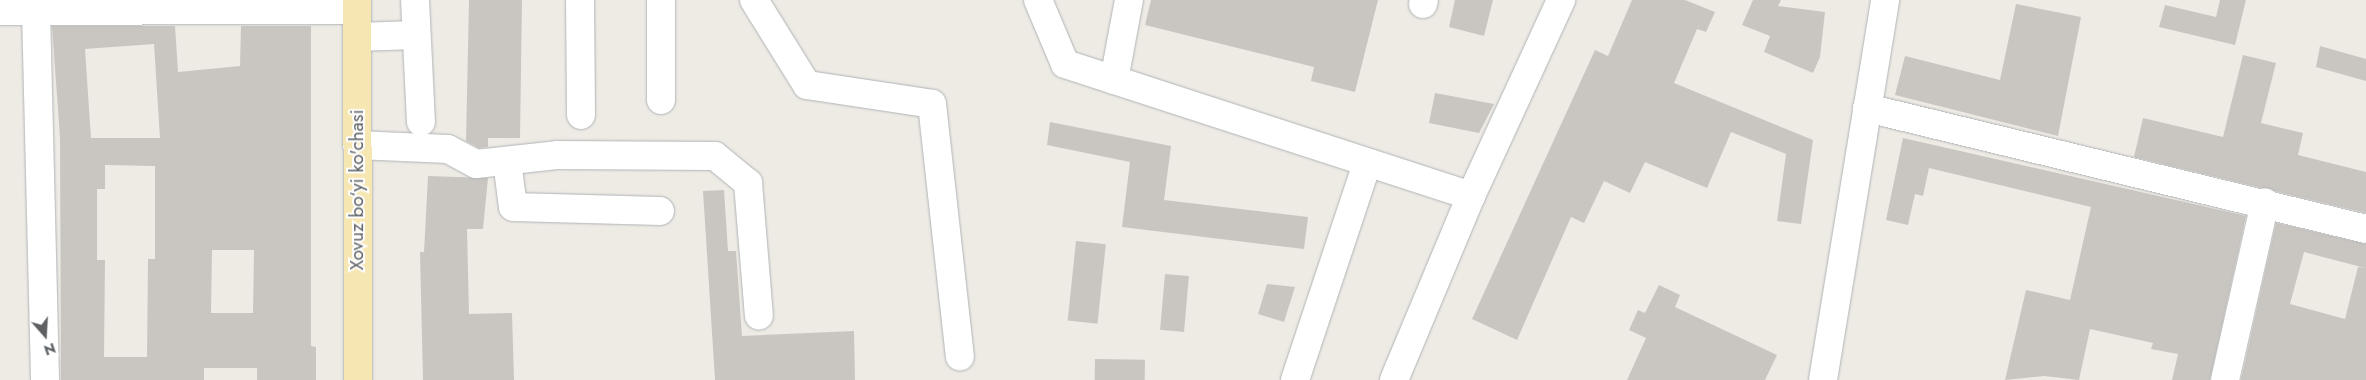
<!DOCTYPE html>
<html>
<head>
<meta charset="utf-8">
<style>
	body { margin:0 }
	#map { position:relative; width:2366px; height:380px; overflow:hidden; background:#eeebe5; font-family:Jost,sans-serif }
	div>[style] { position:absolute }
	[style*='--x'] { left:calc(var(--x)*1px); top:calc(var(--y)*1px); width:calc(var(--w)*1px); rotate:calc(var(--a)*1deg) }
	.building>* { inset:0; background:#c9c6c2; transform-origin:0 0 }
	.roads { filter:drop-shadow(0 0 1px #b0b3b6) drop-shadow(0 0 1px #b0b3b6) }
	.minor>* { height:28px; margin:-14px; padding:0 14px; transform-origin:14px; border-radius:14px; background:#fff }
	.major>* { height:28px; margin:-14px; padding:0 14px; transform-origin:14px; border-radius:14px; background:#f6e6b2 }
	span { translate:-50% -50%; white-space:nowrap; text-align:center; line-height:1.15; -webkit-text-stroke:4px #fff; paint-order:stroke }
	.street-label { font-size:19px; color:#5d6164 }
	.north { position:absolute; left:20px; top:310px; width:50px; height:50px; -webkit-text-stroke:4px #fff; paint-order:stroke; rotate:161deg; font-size:14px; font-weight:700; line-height:20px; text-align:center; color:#5d6164 }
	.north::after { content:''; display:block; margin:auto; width:18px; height:22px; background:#5d6164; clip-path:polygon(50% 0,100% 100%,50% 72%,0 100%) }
</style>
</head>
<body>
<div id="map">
	<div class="building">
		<i style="clip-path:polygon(469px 0,522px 0,520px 138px,488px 138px,488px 147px,479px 148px,466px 141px)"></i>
		<i style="clip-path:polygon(1151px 0,1378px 0,1355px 92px,1311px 81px,1314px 67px,1145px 25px)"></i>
		<i style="clip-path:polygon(1455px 0,1493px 0,1484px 36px,1449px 27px)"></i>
		<i style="clip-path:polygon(1632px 0,1685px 0,1715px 12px,1706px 32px,1697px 29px,1674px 83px,1813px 140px,1801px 224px,1777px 221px,1786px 154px,1731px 132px,1707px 188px,1645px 162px,1630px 193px,1604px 181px,1584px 223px,1571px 217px,1517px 340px,1472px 319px,1595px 50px,1608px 56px)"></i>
		<i style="clip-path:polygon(1753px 0,1781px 0,1778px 6px,1825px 12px,1820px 57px,1813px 73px,1764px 52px,1770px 36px,1742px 25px)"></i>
		<i style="clip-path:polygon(2220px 0,2246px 0,2235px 45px,2159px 27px,2165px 5px,2216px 17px)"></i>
		<i style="clip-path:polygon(2016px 4px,2081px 17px,2058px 136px,1895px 95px,1905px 56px,2000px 80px)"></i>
		<i style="clip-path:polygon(evenodd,52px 26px,175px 26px,178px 72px,240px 66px,241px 26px,311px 26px,311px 346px,316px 347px,316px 380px,257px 380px,257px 368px,204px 368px,204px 380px,61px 380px,60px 138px,52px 26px,154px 44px,160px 138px,91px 138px,85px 49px,154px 44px,52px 26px,105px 165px,155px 166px,155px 259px,148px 259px,147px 357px,104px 357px,105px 260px,97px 260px,97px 189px,105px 189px,105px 165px,52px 26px,212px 250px,254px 250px,253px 313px,211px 313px,212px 250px)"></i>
		<i style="clip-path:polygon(2320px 46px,2366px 59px,2366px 81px,2316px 67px)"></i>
		<i style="clip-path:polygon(2243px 55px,2276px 63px,2261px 123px,2303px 133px,2298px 155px,2366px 172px,2366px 213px,2134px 157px,2143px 118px,2223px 137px)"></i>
		<i style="clip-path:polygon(1435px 93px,1494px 104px,1479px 133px,1429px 123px)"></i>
		<i style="clip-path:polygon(1050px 122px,1171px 146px,1164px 200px,1308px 217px,1304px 249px,1122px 227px,1130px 162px,1047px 145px)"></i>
		<i style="clip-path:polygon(1903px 138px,2246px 216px,2210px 380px,2172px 380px,2178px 354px,2151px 349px,2153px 343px,2090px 329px,2079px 380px,2044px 376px,2005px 380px,2026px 290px,2070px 300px,2091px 207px,1929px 168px,1923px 196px,1915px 194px,1908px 225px,1886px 220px)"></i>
		<i style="clip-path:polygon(428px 176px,488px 178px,483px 229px,467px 229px,469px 314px,512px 313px,514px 380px,423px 380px,420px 252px,424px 252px)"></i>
		<i style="clip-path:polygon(724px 190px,728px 251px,736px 251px,742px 336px,854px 331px,855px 380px,715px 380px,703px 191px)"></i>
		<i style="clip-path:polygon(evenodd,2276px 223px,2366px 244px,2366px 380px,2241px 380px,2276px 223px,2304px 252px,2365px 268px,2358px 267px,2345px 319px,2290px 304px,2304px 252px)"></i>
		<i style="left:1076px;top:241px;width:30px;height:80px;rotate:6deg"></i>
		<i style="left:1165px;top:274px;width:24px;height:56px;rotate:5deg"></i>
		<i style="clip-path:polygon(1267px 284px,1295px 287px,1284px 322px,1258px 314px)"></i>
		<i style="clip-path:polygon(1659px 285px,1680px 295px,1675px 307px,1777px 355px,1765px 380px,1627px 380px,1646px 338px,1629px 330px,1638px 310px,1645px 313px)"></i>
		<i style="left:1095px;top:359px;width:50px;height:21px;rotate:1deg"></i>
	</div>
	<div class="roads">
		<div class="minor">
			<i style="--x:415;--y:0;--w:122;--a:87.2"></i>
			<i style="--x:580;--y:0;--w:115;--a:89.5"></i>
			<i style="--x:661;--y:0;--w:100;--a:90"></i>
			<i style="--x:754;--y:0;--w:100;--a:58.1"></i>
			<i style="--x:807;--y:85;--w:126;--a:8.6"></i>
			<i style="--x:932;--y:104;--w:254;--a:83.7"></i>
			<i style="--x:1038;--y:0;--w:69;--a:67.1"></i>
			<i style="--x:1065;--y:64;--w:427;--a:18"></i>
			<i style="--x:1423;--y:4;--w:4;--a:-76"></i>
			<i style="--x:36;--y:10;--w:370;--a:88.6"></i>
			<i style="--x:0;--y:11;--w:357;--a:-0.2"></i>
			<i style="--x:357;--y:37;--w:58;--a:-2"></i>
			<i style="--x:1114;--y:80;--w:81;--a:-79.4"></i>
			<i style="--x:1867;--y:108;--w:513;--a:13.63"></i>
			<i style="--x:357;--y:145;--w:91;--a:2.5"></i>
			<i style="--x:448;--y:149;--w:32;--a:28"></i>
			<i style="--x:476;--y:164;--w:81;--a:-6.3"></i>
			<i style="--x:557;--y:155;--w:158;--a:0.4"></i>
			<i style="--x:715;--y:156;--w:43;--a:39.3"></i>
			<i style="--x:748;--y:183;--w:133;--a:85.3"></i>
			<i style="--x:507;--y:161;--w:46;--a:82.6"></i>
			<i style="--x:513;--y:207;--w:147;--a:1.6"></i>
			<i style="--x:1295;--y:380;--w:229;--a:-71.6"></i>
			<i style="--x:1394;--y:380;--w:199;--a:-67.3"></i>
			<i style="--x:1471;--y:196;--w:216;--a:-65.3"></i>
			<i style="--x:1823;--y:380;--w:385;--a:-80.7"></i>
			<i style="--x:2225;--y:380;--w:182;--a:-77.3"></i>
		</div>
		<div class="major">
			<i style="--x:357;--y:0;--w:380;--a:89.8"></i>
		</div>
	</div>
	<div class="street-label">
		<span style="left:357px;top:190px;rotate:-90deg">Xovuz bo‘yi ko'chasi</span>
	</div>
	<div class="north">N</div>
</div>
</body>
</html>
